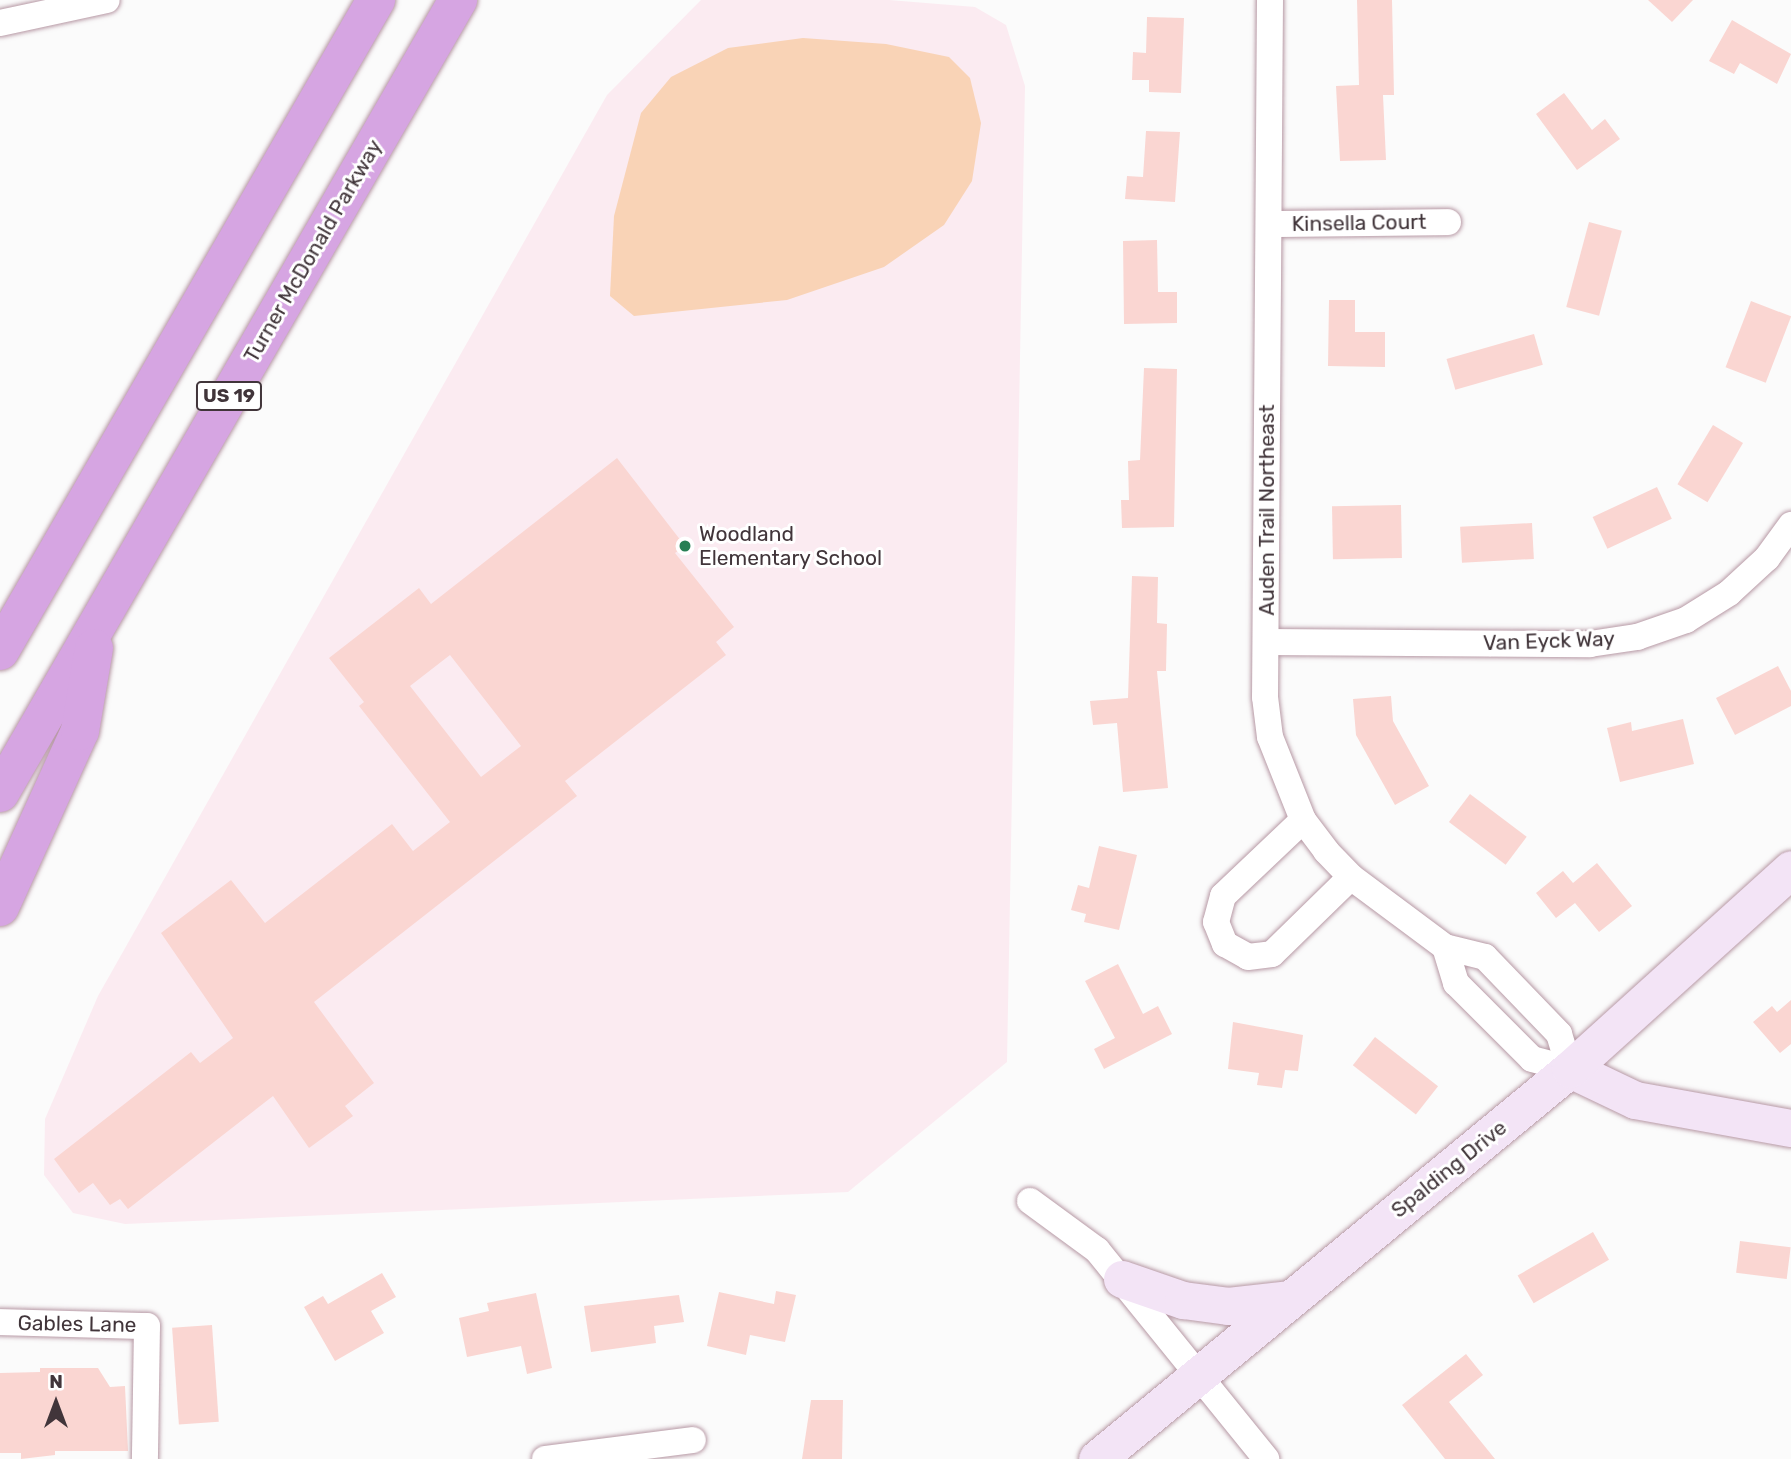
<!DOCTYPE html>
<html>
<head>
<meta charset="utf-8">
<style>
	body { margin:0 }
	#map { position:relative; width:1791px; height:1459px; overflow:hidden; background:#fbfbfb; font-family:Rubik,sans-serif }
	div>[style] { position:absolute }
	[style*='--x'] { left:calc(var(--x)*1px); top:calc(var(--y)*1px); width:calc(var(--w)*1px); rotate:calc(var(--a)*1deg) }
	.built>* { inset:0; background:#fbebf1 }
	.green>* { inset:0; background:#f9d3b6 }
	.building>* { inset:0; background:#fad6d2; transform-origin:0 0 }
	.roads { filter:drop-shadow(0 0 2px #b799a5) drop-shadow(0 0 2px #b799a5) }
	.street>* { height:26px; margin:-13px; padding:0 13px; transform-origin:13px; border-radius:13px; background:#fff }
	.secondary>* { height:37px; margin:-18.5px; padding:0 18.5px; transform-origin:18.5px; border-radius:18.5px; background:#f3e4f6 }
	.highway>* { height:38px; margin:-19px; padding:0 19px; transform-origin:19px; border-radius:19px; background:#d6a5e2 }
	.dots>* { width:19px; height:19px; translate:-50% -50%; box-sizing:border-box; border:4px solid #fff; border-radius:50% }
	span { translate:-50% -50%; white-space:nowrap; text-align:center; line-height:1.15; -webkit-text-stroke:6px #fff; paint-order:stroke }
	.shield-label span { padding:2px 5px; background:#fff; border:2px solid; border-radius:5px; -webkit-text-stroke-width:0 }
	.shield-label { font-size:19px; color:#41353a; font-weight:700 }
	.street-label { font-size:21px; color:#41353a }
	.poi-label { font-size:21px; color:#41353a }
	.left { translate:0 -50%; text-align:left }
	.north { position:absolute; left:21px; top:1368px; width:70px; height:70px; -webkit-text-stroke:5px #fff; paint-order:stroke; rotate:0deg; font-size:19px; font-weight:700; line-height:28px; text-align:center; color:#41353a }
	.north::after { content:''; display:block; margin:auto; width:24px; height:32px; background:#41353a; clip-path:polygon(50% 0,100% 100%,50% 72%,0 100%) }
</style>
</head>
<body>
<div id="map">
	<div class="built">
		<i style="clip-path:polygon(701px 0,889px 0,975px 7px,1006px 25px,1025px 86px,1007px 1062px,848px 1192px,125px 1224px,73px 1213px,44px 1175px,45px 1119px,98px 996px,607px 95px)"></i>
	</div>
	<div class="green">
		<i style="clip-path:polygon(803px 38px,886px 44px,949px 57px,970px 78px,981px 123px,972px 181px,944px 225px,884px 267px,787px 300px,634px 316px,610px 296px,614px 216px,641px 113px,671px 77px,728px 48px)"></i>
	</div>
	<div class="building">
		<i style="clip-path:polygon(1357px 0,1392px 0,1394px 95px,1383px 95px,1386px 160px,1340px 161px,1336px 86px,1359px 85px)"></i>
		<i style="clip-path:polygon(1648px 0,1693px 0,1672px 22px)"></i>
		<i style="clip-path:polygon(1147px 17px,1184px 18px,1181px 93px,1149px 92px,1149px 80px,1132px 80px,1133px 52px,1146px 53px)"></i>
		<i style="clip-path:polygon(1732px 20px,1791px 54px,1777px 84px,1740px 63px,1734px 74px,1709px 61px)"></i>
		<i style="clip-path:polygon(1564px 93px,1592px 130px,1605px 119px,1620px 139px,1577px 170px,1536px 114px)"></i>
		<i style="clip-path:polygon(1146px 131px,1180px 132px,1175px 202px,1125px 199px,1127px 176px,1143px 177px)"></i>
		<i style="left:1589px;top:222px;width:34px;height:88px;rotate:15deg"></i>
		<i style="clip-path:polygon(1157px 240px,1158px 292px,1177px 292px,1177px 323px,1124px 324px,1123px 241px)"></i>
		<i style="clip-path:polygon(1329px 300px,1355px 300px,1355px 332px,1385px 332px,1385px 367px,1328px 366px)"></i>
		<i style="left:1751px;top:301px;width:43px;height:71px;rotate:21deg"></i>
		<i style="left:1534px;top:334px;width:32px;height:91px;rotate:74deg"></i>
		<i style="clip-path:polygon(1144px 368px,1177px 369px,1174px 527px,1122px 528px,1121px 500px,1129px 500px,1128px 461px,1140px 460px)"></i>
		<i style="left:1713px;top:425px;width:35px;height:69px;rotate:31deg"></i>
		<i style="clip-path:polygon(evenodd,617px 458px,685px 546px,675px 553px,734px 627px,716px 642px,726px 655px,565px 781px,577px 796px,314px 1002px,374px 1083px,345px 1106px,353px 1116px,309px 1148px,273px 1096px,128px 1209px,120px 1199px,110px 1205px,93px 1183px,79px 1193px,54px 1159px,191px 1052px,200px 1063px,233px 1038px,161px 933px,231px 880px,265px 923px,392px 824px,413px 851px,450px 822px,359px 706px,364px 702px,329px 658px,419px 588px,431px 604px,617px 458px,450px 655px,521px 746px,481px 777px,410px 686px,450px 655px)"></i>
		<i style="left:1657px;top:487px;width:35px;height:71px;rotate:65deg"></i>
		<i style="left:1401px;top:505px;width:53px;height:69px;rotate:89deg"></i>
		<i style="left:1532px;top:523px;width:36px;height:72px;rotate:87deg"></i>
		<i style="clip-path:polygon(1132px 576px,1158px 577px,1157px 623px,1167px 624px,1166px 671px,1157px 671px,1168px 788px,1123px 792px,1117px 723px,1093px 725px,1090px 701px,1128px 698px)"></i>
		<i style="clip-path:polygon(1778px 666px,1791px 691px,1791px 706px,1735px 735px,1716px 698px)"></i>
		<i style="clip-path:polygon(1391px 696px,1393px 721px,1429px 786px,1395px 805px,1356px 735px,1353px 699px)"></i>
		<i style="clip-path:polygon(1683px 719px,1694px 764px,1620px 782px,1607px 728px,1631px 722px,1632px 731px)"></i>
		<i style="left:1470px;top:794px;width:71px;height:35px;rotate:37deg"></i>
		<i style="clip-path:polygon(1099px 846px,1137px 855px,1119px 930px,1084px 922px,1086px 914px,1071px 910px,1078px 885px,1089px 888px)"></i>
		<i style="clip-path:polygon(1597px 863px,1632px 906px,1599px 932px,1575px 903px,1556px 918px,1536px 893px,1563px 871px,1573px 883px)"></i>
		<i style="clip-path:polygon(1118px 964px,1143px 1014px,1158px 1006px,1172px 1034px,1104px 1069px,1094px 1049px,1115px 1038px,1085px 981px)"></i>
		<i style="clip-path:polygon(1791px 1000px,1791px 1044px,1780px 1053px,1753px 1022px,1772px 1006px,1777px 1012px)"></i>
		<i style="clip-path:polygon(1233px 1022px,1303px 1035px,1298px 1071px,1285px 1070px,1282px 1088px,1257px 1085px,1259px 1073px,1228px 1069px)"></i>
		<i style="left:1375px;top:1037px;width:80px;height:36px;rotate:38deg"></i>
		<i style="left:1593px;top:1232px;width:32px;height:87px;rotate:60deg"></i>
		<i style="left:1740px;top:1241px;width:51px;height:32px;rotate:7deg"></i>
		<i style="clip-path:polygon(382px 1273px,396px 1297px,371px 1311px,384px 1333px,335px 1361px,304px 1307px,323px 1296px,328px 1304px)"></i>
		<i style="clip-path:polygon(776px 1291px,796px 1295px,785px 1342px,750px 1335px,746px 1355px,707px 1346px,719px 1292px,774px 1304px)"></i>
		<i style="clip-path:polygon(536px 1293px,552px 1368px,527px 1374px,521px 1346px,467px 1357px,459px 1318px,489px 1311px,487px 1303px)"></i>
		<i style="clip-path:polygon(679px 1295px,684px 1322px,654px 1326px,656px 1343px,591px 1352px,584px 1306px)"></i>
		<i style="left:212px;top:1325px;width:97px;height:40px;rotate:86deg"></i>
		<i style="clip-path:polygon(1466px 1354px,1483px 1375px,1449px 1402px,1495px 1459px,1445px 1459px,1402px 1405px)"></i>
		<i style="clip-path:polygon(40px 1368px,98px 1368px,110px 1387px,125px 1386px,128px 1451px,55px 1451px,55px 1455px,21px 1459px,21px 1453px,0 1453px,0 1373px,40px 1372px)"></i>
		<i style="clip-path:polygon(811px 1400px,843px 1400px,842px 1459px,802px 1459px)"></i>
	</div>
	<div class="roads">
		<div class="street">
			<i style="--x:1270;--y:0;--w:697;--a:90.41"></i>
			<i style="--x:1265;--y:697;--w:40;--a:82.9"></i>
			<i style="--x:1270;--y:737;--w:89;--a:68.3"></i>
			<i style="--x:1303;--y:820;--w:39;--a:53"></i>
			<i style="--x:1326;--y:851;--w:36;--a:46"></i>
			<i style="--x:1351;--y:877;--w:117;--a:36.7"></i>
			<i style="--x:1445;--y:947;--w:41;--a:14"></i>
			<i style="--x:1485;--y:957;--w:107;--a:46.1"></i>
			<i style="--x:1559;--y:1034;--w:37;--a:73"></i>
			<i style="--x:0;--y:23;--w:109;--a:-12.1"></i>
			<i style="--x:1269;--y:224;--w:179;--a:-0.6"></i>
			<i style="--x:1266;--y:642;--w:324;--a:0.4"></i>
			<i style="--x:1590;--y:644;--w:48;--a:-8.5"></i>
			<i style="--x:1637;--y:637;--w:52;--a:-19.1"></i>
			<i style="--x:1686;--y:620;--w:51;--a:-32.1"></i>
			<i style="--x:1729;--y:593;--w:52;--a:-42.6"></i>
			<i style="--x:1767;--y:558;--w:41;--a:-54"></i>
			<i style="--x:1303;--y:820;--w:110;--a:136.5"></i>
			<i style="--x:1223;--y:896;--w:27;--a:105"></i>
			<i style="--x:1216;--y:922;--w:24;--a:68"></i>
			<i style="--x:1225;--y:944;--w:26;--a:29"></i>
			<i style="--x:1248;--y:957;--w:24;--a:-7"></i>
			<i style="--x:1272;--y:954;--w:110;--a:-44.3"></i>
			<i style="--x:1445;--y:947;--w:38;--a:73"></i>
			<i style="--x:1456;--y:983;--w:107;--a:45"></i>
			<i style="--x:1532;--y:1059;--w:39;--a:15"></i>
			<i style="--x:1030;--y:1201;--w:83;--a:36.2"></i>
			<i style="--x:1097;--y:1250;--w:269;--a:51"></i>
			<i style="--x:0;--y:1322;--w:147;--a:1.6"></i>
			<i style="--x:147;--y:1326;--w:133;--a:90.9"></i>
			<i style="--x:545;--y:1459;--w:149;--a:-7.3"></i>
		</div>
		<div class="secondary">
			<i style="--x:1570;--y:1069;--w:72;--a:25.5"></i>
			<i style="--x:1635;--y:1100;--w:158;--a:10.2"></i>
			<i style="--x:1122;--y:1279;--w:65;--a:19"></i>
			<i style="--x:1183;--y:1300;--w:45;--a:7.6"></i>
			<i style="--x:1228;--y:1306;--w:61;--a:-6.5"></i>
			<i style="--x:1097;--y:1459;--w:613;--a:-39.51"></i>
			<i style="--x:1570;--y:1069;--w:298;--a:-42.1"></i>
		</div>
		<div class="highway">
			<i style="--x:0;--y:651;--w:752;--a:-59.99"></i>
			<i style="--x:0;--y:793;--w:916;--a:-59.99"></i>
			<i style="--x:0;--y:907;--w:193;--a:-65.6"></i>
			<i style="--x:80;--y:731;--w:84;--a:-80.4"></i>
		</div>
	</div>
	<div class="dots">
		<i style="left:685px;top:546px;background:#277f54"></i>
	</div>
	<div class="shield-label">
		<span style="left:229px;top:396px">US 19</span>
	</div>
	<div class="street-label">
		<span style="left:1359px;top:223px;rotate:-1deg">Kinsella Court</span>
		<span style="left:313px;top:251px;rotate:-60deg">Turner McDonald Parkway</span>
		<span style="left:1267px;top:510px;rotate:-90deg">Auden Trail Northeast</span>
		<span style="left:1549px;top:641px;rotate:-2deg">Van Eyck Way</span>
		<span style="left:1449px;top:1169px;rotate:-39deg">Spalding Drive</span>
		<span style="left:77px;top:1324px;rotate:1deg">Gables Lane</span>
	</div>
	<div class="poi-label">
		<span class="left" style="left:699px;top:546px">Woodland<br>Elementary School</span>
	</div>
	<div class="north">N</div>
</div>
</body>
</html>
